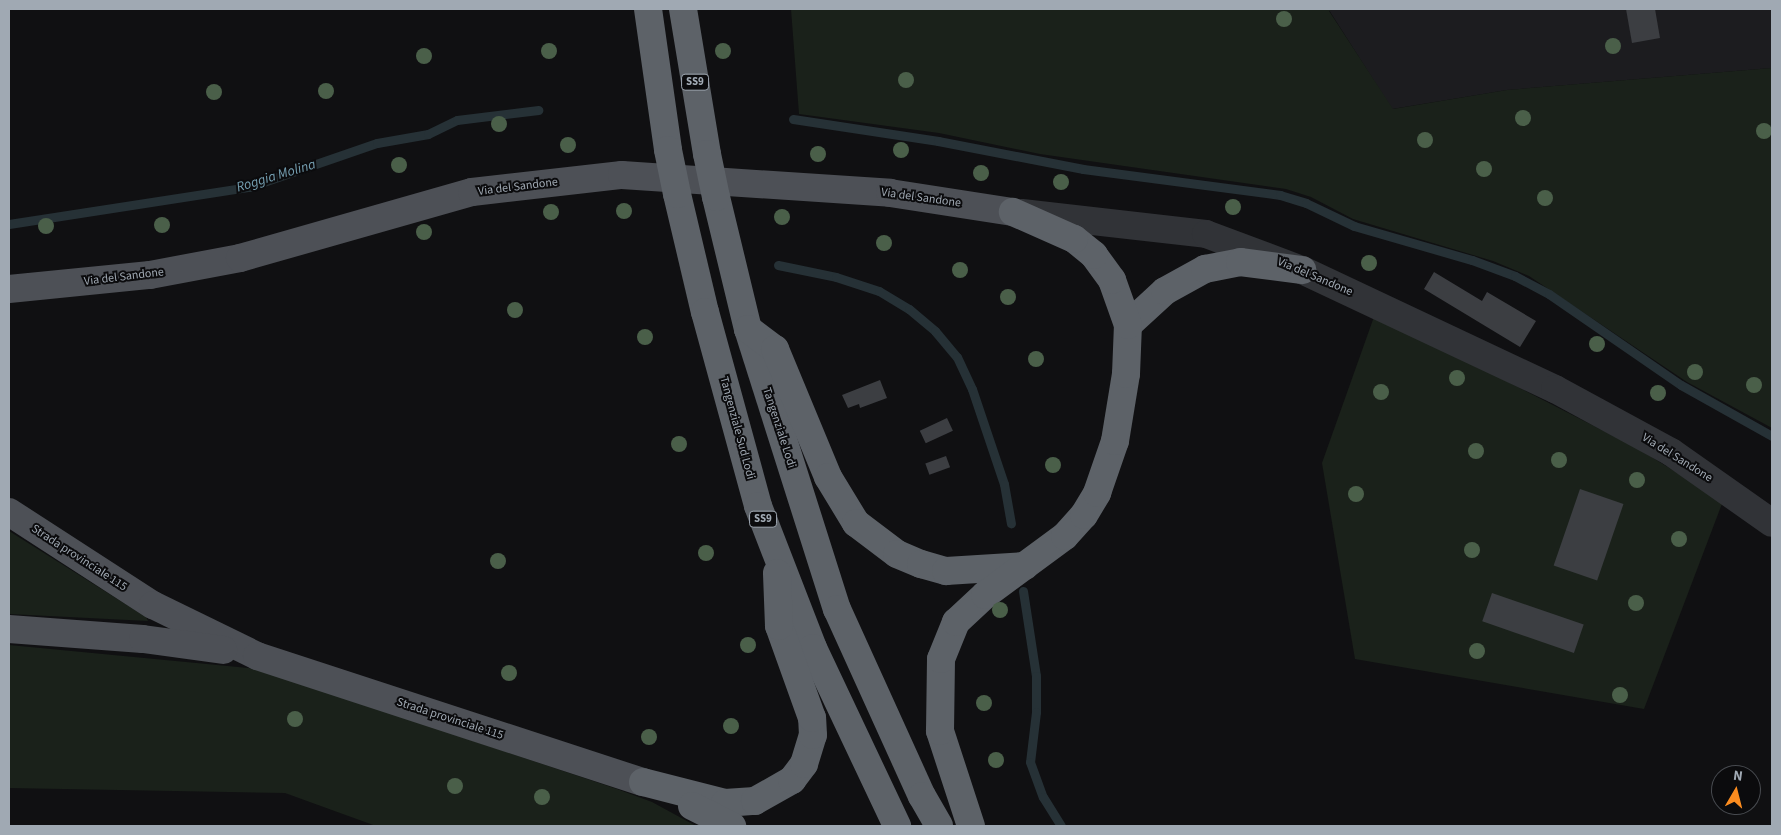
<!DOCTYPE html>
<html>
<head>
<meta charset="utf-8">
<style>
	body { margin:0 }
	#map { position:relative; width:1781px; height:835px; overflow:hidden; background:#101012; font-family:"Source Sans 3",sans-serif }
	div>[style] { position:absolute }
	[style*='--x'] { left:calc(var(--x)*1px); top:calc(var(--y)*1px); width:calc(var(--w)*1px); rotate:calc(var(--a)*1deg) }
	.built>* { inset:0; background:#1c1c1f }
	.green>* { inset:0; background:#1a211a }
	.stream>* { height:9px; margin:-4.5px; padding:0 4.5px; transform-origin:4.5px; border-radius:4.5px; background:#263136 }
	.building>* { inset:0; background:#3c3e42; transform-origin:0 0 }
	.minor>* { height:28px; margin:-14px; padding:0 14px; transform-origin:14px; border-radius:14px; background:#313337 }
	.major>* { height:28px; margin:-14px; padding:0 14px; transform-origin:14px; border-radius:14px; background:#4d5056 }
	.highway>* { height:28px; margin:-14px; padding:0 14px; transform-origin:14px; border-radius:14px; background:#5d6268 }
	.highway-bridge>* { height:28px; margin:-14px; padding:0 14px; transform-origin:14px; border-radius:14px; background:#5d6268 }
	.trees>* { width:16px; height:16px; margin:-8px; border-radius:50%; background:#4a5f49 }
	span { translate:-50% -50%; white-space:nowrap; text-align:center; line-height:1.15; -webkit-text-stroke:4px #0b0b0d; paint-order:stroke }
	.shield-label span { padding:1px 4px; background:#0b0b0d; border:1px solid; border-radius:4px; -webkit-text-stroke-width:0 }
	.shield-label { font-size:11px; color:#a0a9b3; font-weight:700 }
	.street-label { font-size:12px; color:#a0a9b3 }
	.water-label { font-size:14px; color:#759fb1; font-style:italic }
	.frame { position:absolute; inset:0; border:10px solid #a0a9b3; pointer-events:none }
	.north { position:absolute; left:1711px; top:765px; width:50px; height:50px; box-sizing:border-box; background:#0b0b0d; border:1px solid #474a4f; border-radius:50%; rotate:8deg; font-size:14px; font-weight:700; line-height:20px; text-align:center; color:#a0a9b3 }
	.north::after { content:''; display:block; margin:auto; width:18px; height:22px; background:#fb8c1f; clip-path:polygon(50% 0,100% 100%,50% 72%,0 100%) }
</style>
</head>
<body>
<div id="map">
	<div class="built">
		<i style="clip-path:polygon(1335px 9px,1772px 9px,1772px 68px,1507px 90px,1392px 109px,1329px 10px)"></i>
	</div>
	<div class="green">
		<i style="clip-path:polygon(791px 9px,1335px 9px,1329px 11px,1393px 109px,1507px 90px,1772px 68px,1772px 428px,1687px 382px,1529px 276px,1493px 261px,1353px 219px,1311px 197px,1286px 189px,1040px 154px,939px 133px,799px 114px)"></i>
		<i style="clip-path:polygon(1375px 314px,1635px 447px,1723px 501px,1644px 709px,1355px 659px,1322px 463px)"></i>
		<i style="clip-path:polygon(9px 531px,146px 617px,148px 621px,9px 614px)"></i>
		<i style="clip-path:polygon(9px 645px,259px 669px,617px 789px,652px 802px,696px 826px,376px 826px,285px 793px,9px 788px)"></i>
	</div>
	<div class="stream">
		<i style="--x:793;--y:119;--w:147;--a:8.6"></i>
		<i style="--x:938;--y:141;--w:148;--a:10.9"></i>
		<i style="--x:1083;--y:169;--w:199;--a:7.5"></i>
		<i style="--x:1280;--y:195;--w:27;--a:17"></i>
		<i style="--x:1306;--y:203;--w:53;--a:25.6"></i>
		<i style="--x:1354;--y:226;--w:123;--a:16.1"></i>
		<i style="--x:1472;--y:260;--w:46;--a:20.4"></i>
		<i style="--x:1515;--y:276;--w:38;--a:28"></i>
		<i style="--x:1549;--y:294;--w:160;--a:34.6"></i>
		<i style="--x:1681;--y:385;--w:104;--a:29.3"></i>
		<i style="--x:9;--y:224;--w:243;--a:-8.8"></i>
		<i style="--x:249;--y:187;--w:135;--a:-19"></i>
		<i style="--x:377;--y:143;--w:52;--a:-10"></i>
		<i style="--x:428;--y:134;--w:32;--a:-26"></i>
		<i style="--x:457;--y:120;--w:82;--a:-7"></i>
		<i style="--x:778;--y:265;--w:59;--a:11.7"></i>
		<i style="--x:836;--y:277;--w:45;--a:18"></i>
		<i style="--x:879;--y:291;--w:35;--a:31"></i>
		<i style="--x:909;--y:309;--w:34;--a:40"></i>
		<i style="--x:935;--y:331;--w:34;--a:50"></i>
		<i style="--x:957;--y:357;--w:35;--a:65"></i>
		<i style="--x:972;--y:389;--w:100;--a:71.4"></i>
		<i style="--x:1004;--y:484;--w:40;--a:80"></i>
		<i style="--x:1023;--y:591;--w:86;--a:81.3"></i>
		<i style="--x:1036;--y:676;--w:36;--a:90"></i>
		<i style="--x:1036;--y:712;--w:50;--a:96.8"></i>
		<i style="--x:1030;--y:762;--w:37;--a:70"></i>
		<i style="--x:1043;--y:797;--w:34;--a:58"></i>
	</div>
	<div class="building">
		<i style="clip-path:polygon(1626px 9px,1655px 9px,1660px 38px,1632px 43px)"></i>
		<i style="clip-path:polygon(1434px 272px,1482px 301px,1487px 292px,1536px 321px,1520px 347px,1424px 289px)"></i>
		<i style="clip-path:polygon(880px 380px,887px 398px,860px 408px,859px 404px,848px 408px,842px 395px)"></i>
		<i style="left:947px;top:418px;width:14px;height:30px;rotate:65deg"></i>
		<i style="left:946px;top:456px;width:12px;height:22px;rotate:70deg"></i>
		<i style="left:1580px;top:489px;width:46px;height:81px;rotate:19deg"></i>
		<i style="left:1492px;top:593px;width:97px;height:30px;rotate:19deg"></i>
	</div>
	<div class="minor">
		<i style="--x:1022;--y:213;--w:185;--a:6.5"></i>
		<i style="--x:1206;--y:234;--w:103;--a:20.6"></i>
		<i style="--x:1302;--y:270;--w:280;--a:25.2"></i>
		<i style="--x:1555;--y:389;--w:132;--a:28.5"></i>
		<i style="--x:1671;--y:452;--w:123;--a:35.1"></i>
	</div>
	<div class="major">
		<i style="--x:9;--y:289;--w:142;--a:-5.7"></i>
		<i style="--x:150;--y:275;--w:92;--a:-10.7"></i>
		<i style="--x:240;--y:258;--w:241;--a:-15.9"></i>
		<i style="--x:472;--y:192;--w:151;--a:-6.5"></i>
		<i style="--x:622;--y:175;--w:269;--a:3.8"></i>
		<i style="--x:890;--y:193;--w:124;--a:8.8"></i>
		<i style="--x:9;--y:512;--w:171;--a:32.9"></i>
		<i style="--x:153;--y:605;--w:116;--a:26.1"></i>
		<i style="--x:257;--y:656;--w:406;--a:18.1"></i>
		<i style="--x:9;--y:629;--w:134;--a:4.3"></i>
		<i style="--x:143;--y:639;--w:81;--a:7.8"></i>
	</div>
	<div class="highway">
		<i style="--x:648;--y:9;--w:142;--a:81.9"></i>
		<i style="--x:683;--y:9;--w:147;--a:80.6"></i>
		<i style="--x:677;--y:194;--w:121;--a:76.7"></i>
		<i style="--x:705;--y:312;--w:201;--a:74.7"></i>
		<i style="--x:758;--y:506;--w:152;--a:68.8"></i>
		<i style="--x:813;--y:648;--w:197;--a:64.7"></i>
		<i style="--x:716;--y:197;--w:136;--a:76.4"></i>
		<i style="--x:748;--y:329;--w:294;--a:72.4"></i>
		<i style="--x:837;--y:609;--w:205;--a:65.6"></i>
		<i style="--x:922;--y:796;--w:34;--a:60"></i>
		<i style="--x:1128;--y:325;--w:50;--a:-42.6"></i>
		<i style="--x:1165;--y:291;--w:46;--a:-28.8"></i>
		<i style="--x:1205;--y:269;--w:36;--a:-11"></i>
		<i style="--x:1240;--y:262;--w:63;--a:7.4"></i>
		<i style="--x:748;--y:329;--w:34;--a:37"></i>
		<i style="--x:775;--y:349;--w:139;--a:67.5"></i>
		<i style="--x:828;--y:477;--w:54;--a:58.7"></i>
		<i style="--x:856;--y:523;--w:51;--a:37.1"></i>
		<i style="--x:897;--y:554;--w:26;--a:23"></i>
		<i style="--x:921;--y:564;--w:26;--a:16"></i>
		<i style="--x:946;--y:571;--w:79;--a:-3.6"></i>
		<i style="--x:643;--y:782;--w:85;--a:14.4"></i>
		<i style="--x:725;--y:803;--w:30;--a:-4"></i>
		<i style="--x:755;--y:801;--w:43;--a:-29.6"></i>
		<i style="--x:792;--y:780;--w:20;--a:-53"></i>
		<i style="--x:804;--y:764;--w:30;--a:-73"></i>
		<i style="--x:813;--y:735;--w:17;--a:-93"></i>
		<i style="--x:812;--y:718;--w:98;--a:-109.7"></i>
		<i style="--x:779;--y:626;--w:53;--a:-92.2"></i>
		<i style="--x:692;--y:806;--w:45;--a:26.6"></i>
		<i style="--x:971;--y:826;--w:100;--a:-108.1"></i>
		<i style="--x:940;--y:731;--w:72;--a:-89.2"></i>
		<i style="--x:941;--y:659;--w:40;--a:-68"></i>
		<i style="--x:956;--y:622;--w:40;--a:-43"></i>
		<i style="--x:985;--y:595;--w:99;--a:-36.4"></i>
		<i style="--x:1065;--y:536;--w:28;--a:-48"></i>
		<i style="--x:1084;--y:515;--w:26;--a:-59"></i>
		<i style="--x:1097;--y:493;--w:55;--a:-70.9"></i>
		<i style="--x:1115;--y:441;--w:68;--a:-80.7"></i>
		<i style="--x:1126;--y:374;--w:49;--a:-87.7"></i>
		<i style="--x:1128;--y:325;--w:48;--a:-109.6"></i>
		<i style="--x:1112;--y:280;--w:31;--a:-126"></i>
		<i style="--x:1094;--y:255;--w:26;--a:-141"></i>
		<i style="--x:1074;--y:239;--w:67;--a:-156.1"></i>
	</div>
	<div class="highway-bridge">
		<i style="--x:668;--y:150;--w:45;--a:78.4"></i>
		<i style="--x:707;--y:154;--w:44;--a:78.2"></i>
	</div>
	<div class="trees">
		<i style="left:1284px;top:19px"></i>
		<i style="left:1613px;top:46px"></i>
		<i style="left:549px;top:51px"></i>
		<i style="left:723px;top:51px"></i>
		<i style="left:424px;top:56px"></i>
		<i style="left:906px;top:80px"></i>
		<i style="left:326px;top:91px"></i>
		<i style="left:214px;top:92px"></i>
		<i style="left:1523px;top:118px"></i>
		<i style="left:499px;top:124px"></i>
		<i style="left:1764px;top:131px"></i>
		<i style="left:1425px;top:140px"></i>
		<i style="left:568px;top:145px"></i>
		<i style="left:901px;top:150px"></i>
		<i style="left:818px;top:154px"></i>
		<i style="left:399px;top:165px"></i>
		<i style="left:1484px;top:169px"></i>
		<i style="left:981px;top:173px"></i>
		<i style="left:1061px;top:182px"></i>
		<i style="left:1545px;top:198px"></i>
		<i style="left:1233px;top:207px"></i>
		<i style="left:624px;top:211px"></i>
		<i style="left:551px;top:212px"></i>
		<i style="left:782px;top:217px"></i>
		<i style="left:162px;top:225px"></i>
		<i style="left:46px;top:226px"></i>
		<i style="left:424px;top:232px"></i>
		<i style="left:884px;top:243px"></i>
		<i style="left:1369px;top:263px"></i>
		<i style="left:960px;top:270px"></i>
		<i style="left:1008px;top:297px"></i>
		<i style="left:515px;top:310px"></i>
		<i style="left:645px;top:337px"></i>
		<i style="left:1597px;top:344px"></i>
		<i style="left:1036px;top:359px"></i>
		<i style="left:1695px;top:372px"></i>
		<i style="left:1457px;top:378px"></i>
		<i style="left:1754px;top:385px"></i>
		<i style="left:1381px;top:392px"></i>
		<i style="left:1658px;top:393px"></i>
		<i style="left:679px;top:444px"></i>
		<i style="left:1476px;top:451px"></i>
		<i style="left:1559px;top:460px"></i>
		<i style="left:1053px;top:465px"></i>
		<i style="left:1637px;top:480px"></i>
		<i style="left:1356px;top:494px"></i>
		<i style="left:1679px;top:539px"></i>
		<i style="left:1472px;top:550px"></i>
		<i style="left:706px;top:553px"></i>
		<i style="left:498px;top:561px"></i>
		<i style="left:1636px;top:603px"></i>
		<i style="left:1000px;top:610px"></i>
		<i style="left:748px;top:645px"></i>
		<i style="left:1477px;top:651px"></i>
		<i style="left:509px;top:673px"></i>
		<i style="left:1620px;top:695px"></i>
		<i style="left:984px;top:703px"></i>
		<i style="left:295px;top:719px"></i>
		<i style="left:731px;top:726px"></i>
		<i style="left:649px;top:737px"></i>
		<i style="left:996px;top:760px"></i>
		<i style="left:455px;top:786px"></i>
		<i style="left:542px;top:797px"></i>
	</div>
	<div class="shield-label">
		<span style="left:695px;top:82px">SS9</span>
		<span style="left:763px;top:519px">SS9</span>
	</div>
	<div class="street-label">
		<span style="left:518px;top:187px;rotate:-7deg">Via del Sandone</span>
		<span style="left:921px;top:198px;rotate:8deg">Via del Sandone</span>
		<span style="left:124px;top:277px;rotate:-7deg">Via del Sandone</span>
		<span style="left:1315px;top:277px;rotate:23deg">Via del Sandone</span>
		<span style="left:737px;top:428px;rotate:75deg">Tangenziale Sud Lodi</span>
		<span style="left:779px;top:428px;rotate:72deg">Tangenziale Lodi</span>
		<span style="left:1677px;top:458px;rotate:32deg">Via del Sandone</span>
		<span style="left:79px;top:558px;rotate:33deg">Strada provinciale 115</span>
		<span style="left:450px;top:719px;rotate:18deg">Strada provinciale 115</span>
	</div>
	<div class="water-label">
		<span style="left:276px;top:176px;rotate:-17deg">Roggia Molina</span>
	</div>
	<div class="frame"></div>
	<div class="north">N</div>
</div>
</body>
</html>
